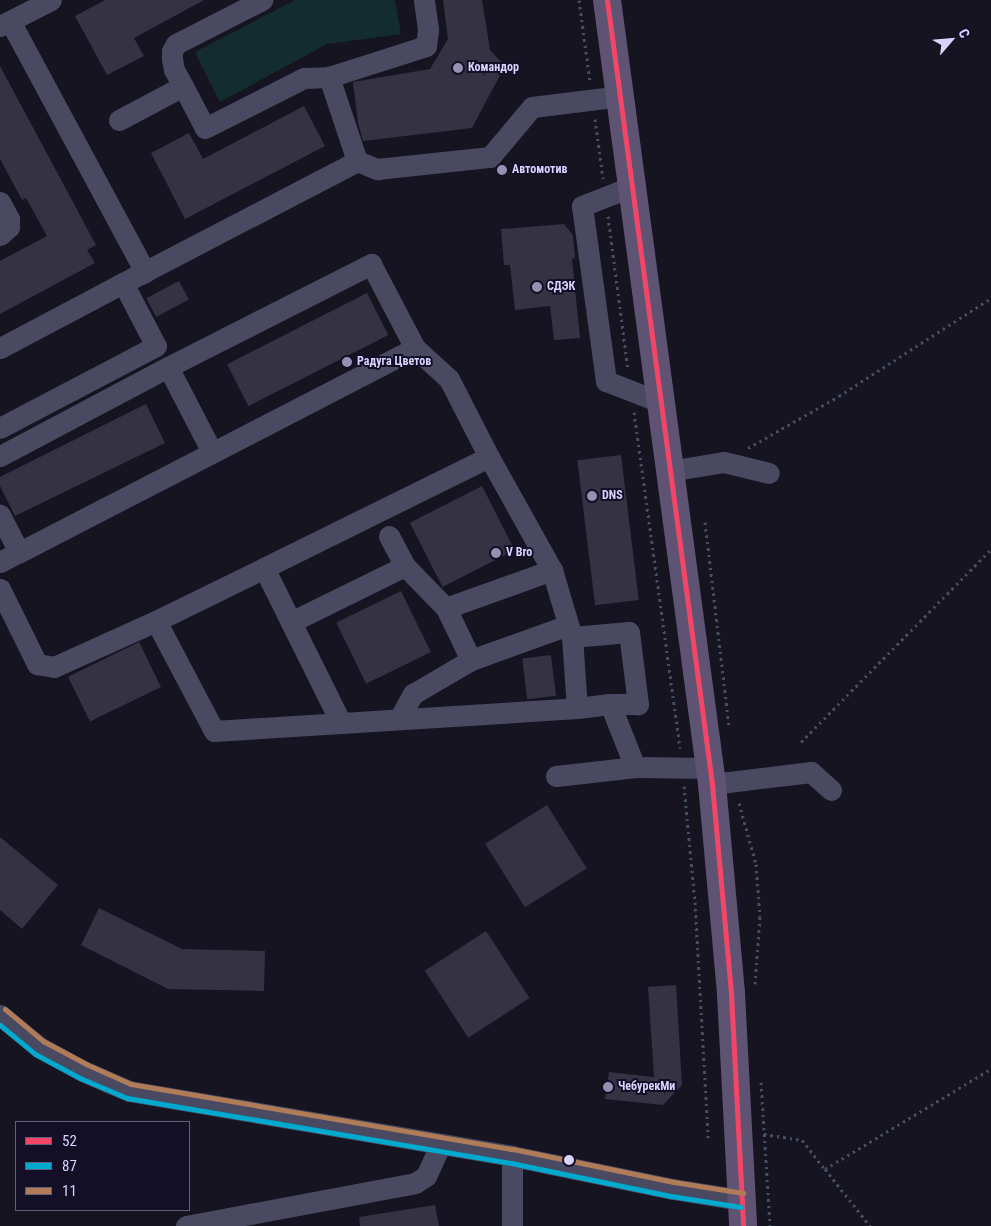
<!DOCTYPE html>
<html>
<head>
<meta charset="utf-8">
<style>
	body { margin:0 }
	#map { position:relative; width:991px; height:1226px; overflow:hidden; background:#161421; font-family:"Roboto Condensed",sans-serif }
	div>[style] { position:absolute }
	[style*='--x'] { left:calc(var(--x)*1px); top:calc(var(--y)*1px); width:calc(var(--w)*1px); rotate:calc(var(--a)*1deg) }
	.green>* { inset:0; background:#132c2d }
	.building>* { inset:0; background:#343243; transform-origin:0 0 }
	.path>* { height:3px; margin-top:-1.5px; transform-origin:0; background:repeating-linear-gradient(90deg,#44505f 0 2.5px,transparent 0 6.5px) }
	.minor>* { height:21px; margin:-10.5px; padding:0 10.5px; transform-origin:10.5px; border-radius:10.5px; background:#4a4962 }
	.major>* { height:28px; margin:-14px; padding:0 14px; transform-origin:14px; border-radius:14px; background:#5e5373 }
	.bus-1>* { height:5px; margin:-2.5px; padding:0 2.5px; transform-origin:2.5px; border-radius:2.5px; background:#f34667 }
	.bus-2>* { height:5px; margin:-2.5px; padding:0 2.5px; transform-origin:2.5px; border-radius:2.5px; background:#00a9ce }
	.bus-3>* { height:5px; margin:-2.5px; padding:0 2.5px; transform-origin:2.5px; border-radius:2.5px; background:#b07c57 }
	.dots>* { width:14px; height:14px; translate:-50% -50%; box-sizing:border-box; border:2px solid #130f26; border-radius:50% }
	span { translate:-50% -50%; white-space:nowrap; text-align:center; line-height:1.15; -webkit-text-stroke:4px #130f26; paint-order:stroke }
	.poi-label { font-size:12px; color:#d9d4ff; font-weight:700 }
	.left { translate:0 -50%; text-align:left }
	.legend { position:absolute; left:15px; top:1121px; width:175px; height:90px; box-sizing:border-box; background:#130f26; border:1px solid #625e7d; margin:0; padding:6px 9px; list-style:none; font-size:15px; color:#d9d4ff }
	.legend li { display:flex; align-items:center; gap:10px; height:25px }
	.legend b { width:25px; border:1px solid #625e7d }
	.north { position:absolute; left:926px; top:15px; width:50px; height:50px; -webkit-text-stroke:4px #130f26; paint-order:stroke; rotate:63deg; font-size:14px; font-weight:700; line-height:20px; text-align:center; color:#d9d4ff }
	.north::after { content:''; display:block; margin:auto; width:18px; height:22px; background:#d9d4ff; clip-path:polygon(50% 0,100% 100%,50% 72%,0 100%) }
</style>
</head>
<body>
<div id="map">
	<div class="green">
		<i style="clip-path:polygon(295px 0,395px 0,401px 34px,327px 44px,220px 102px,195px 52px)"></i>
	</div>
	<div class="building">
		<i style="clip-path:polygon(105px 0,204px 0,134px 38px,144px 56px,107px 75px,75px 16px)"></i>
		<i style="clip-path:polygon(443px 0,482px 0,490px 50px,505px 66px,472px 128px,363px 141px,358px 123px,353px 82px,430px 69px,448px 39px)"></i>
		<i style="clip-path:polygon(0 66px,96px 245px,87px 250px,95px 263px,0 314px,0 261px,47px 236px,26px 198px,22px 200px,0 159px)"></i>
		<i style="clip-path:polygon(304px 106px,325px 146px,185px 219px,151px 153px,189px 133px,203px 159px)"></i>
		<i style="clip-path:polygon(564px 224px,573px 235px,575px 258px,572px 259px,580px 338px,554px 340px,550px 306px,515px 310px,510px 265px,504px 265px,501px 229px)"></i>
		<i style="left:179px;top:281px;width:21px;height:37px;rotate:62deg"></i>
		<i style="left:367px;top:293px;width:47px;height:157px;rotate:63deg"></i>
		<i style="clip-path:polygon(146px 404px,165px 443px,15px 516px,0 486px,0 477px)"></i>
		<i style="left:621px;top:455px;width:146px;height:44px;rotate:83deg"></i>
		<i style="left:482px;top:486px;width:72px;height:81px;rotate:63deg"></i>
		<i style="left:401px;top:591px;width:68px;height:72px;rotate:64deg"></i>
		<i style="left:139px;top:642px;width:50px;height:79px;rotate:64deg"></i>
		<i style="left:551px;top:655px;width:41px;height:29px;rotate:83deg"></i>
		<i style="left:547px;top:805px;width:75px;height:73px;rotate:58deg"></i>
		<i style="clip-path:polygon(0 837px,58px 885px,22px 929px,0 910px)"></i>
		<i style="clip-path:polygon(99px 908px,182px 949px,265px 951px,264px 991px,168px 989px,81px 945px)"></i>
		<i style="left:486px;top:931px;width:80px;height:73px;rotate:57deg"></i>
		<i style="clip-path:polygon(676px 985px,682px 1085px,663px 1105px,605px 1099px,609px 1072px,654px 1077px,648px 987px)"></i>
		<i style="clip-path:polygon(435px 1205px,439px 1226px,360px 1226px,359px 1217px)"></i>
	</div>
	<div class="path">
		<i style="--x:579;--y:0;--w:82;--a:82.3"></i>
		<i style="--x:595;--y:119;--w:60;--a:82.3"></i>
		<i style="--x:608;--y:216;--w:154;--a:82.6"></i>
		<i style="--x:634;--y:412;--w:339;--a:82.2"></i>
		<i style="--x:748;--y:448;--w:105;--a:-29.7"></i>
		<i style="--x:839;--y:396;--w:181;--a:-32.8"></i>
		<i style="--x:705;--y:522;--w:204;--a:83.3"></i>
		<i style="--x:801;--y:742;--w:271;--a:-45.4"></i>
		<i style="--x:684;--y:786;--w:117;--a:84.6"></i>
		<i style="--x:695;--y:902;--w:236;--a:86.8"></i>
		<i style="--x:739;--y:803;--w:63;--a:74.4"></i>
		<i style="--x:756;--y:864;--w:53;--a:85.7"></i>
		<i style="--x:760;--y:917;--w:67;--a:94.3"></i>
		<i style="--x:761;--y:1082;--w:144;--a:86.4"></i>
		<i style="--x:764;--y:1134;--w:38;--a:9"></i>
		<i style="--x:802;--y:1140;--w:37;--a:52"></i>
		<i style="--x:825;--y:1169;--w:194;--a:-31.1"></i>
		<i style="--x:825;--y:1169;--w:73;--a:51.7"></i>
	</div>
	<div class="minor">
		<i style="--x:10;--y:21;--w:285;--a:61.7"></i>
		<i style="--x:145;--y:272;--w:14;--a:155"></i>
		<i style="--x:0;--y:26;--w:57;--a:-27"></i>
		<i style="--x:183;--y:86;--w:47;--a:62.4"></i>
		<i style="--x:205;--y:128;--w:111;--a:-26.8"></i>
		<i style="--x:304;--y:78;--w:25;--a:-2"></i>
		<i style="--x:119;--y:120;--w:72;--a:-28"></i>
		<i style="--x:183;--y:86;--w:18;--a:-119"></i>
		<i style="--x:174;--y:70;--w:11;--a:-100"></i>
		<i style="--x:172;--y:59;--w:8;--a:-90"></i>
		<i style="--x:172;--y:51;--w:8;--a:-60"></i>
		<i style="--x:176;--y:44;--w:97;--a:-27.1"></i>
		<i style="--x:357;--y:161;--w:89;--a:-108.4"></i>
		<i style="--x:329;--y:77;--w:102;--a:-17.7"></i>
		<i style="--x:426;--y:46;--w:17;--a:-83"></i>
		<i style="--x:428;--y:29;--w:29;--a:-98"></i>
		<i style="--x:633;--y:186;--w:55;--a:158.6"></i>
		<i style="--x:582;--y:206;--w:177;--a:82.2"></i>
		<i style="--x:606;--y:381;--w:58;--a:21.3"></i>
		<i style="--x:0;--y:202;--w:19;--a:62"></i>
		<i style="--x:9;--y:219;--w:8;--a:90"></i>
		<i style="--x:9;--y:227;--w:12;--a:138"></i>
		<i style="--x:123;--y:283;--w:264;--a:-27.5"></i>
		<i style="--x:357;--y:161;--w:22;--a:22"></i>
		<i style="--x:377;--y:169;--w:114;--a:-6.1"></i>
		<i style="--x:490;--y:157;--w:65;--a:-50"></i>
		<i style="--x:532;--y:107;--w:90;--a:-7"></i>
		<i style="--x:0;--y:348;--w:139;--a:-27.9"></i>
		<i style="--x:123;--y:283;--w:71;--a:62.4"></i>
		<i style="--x:156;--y:346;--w:176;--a:152.3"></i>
		<i style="--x:415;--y:348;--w:46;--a:42.4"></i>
		<i style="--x:449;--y:379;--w:88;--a:62.9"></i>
		<i style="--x:168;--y:367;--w:96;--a:62.6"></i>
		<i style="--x:0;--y:456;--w:190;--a:-27.9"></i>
		<i style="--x:168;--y:367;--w:228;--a:-26.9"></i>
		<i style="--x:371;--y:264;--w:95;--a:62.4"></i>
		<i style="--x:415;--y:348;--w:445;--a:152.7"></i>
		<i style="--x:19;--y:552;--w:42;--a:-117.2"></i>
		<i style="--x:669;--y:471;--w:56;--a:-9.3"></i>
		<i style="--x:724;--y:462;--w:46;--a:13.7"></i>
		<i style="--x:389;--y:536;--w:34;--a:62"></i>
		<i style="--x:405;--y:566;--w:59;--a:45.7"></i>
		<i style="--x:0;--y:562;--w:21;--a:-28"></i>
		<i style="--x:0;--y:589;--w:84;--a:63.7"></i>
		<i style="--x:37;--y:664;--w:17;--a:10"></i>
		<i style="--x:54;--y:667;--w:112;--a:-24.3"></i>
		<i style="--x:156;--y:621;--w:124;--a:62.2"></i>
		<i style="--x:214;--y:731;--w:364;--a:-3.6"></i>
		<i style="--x:156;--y:621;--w:120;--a:-26.1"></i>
		<i style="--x:291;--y:622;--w:127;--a:-26.2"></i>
		<i style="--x:572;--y:637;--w:57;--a:-5"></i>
		<i style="--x:629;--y:632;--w:73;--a:82.9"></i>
		<i style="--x:638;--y:704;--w:28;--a:180"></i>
		<i style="--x:471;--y:660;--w:103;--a:-19.8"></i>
		<i style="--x:399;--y:719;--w:29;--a:-61"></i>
		<i style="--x:413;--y:694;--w:67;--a:-30.4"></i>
		<i style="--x:471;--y:660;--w:58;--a:-115.7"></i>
		<i style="--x:446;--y:608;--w:113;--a:-19.7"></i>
		<i style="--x:341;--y:723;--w:173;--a:-116.4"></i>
		<i style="--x:264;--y:568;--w:251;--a:-26.3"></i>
		<i style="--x:489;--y:457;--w:129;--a:60.9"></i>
		<i style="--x:552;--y:570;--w:70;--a:73.4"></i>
		<i style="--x:572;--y:637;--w:71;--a:86"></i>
		<i style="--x:577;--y:708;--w:33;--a:-7"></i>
		<i style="--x:610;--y:704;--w:68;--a:68.4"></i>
		<i style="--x:556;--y:776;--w:80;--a:-6.5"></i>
		<i style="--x:635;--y:767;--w:75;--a:0.8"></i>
		<i style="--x:712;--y:784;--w:100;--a:-6.9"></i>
		<i style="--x:811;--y:772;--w:27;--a:42"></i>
		<i style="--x:0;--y:1015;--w:50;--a:39.4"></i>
		<i style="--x:39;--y:1047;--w:50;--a:28.6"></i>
		<i style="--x:83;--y:1071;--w:50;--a:23.5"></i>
		<i style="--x:129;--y:1091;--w:388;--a:9.6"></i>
		<i style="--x:512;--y:1156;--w:164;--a:11.6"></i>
		<i style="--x:673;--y:1189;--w:70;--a:9.1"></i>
		<i style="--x:512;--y:1156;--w:70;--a:90"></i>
		<i style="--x:186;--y:1226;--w:233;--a:-10.6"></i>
		<i style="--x:415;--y:1183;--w:13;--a:-32"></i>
		<i style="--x:426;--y:1176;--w:35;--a:-65"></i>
	</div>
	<div class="major">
		<i style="--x:607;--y:0;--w:791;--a:82.37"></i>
		<i style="--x:712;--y:784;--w:211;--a:84.8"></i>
		<i style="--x:731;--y:994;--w:232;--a:87"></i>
	</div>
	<div class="bus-1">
		<i style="--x:607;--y:0;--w:791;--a:82.37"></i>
		<i style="--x:712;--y:784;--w:211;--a:84.8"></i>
		<i style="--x:731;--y:994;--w:232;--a:87"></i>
	</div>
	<div class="bus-2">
		<i style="--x:0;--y:1025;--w:45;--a:39.6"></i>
		<i style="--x:35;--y:1054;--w:51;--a:28.1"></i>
		<i style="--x:80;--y:1078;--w:51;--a:23.1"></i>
		<i style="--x:127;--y:1098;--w:389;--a:9.6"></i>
		<i style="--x:511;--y:1163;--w:163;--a:11.7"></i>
		<i style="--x:671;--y:1196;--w:71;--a:8.9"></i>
	</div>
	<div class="bus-3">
		<i style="--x:5;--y:1009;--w:50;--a:40.1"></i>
		<i style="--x:43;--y:1041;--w:49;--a:28.1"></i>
		<i style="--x:86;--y:1064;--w:49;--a:24"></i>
		<i style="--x:131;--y:1084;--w:387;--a:9.7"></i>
		<i style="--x:513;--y:1149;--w:164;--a:11.6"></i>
		<i style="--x:674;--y:1182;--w:70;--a:9.1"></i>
	</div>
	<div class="dots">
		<i style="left:458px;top:68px;background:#9591b1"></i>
		<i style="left:502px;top:170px;background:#9591b1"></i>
		<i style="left:537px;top:287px;background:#9591b1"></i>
		<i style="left:347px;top:362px;background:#9591b1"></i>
		<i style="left:592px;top:496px;background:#9591b1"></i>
		<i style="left:496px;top:553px;background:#9591b1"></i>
		<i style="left:608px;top:1087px;background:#9591b1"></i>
		<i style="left:569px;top:1160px;background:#d9d4ff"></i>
	</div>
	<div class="poi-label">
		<span class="left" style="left:468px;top:68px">Командор</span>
		<span class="left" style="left:512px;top:170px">Автомотив</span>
		<span class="left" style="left:547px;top:287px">СДЭК</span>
		<span class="left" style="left:357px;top:362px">Радуга Цветов</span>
		<span class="left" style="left:602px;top:496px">DNS</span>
		<span class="left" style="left:506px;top:553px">V Bro</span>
		<span class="left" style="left:618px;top:1087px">ЧебурекМи</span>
	</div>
	<ul class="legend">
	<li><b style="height:6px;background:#f34667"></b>52</li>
	<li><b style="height:6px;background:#00a9ce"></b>87</li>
	<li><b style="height:6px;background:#b07c57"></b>11</li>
	</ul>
	<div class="north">С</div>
</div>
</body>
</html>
